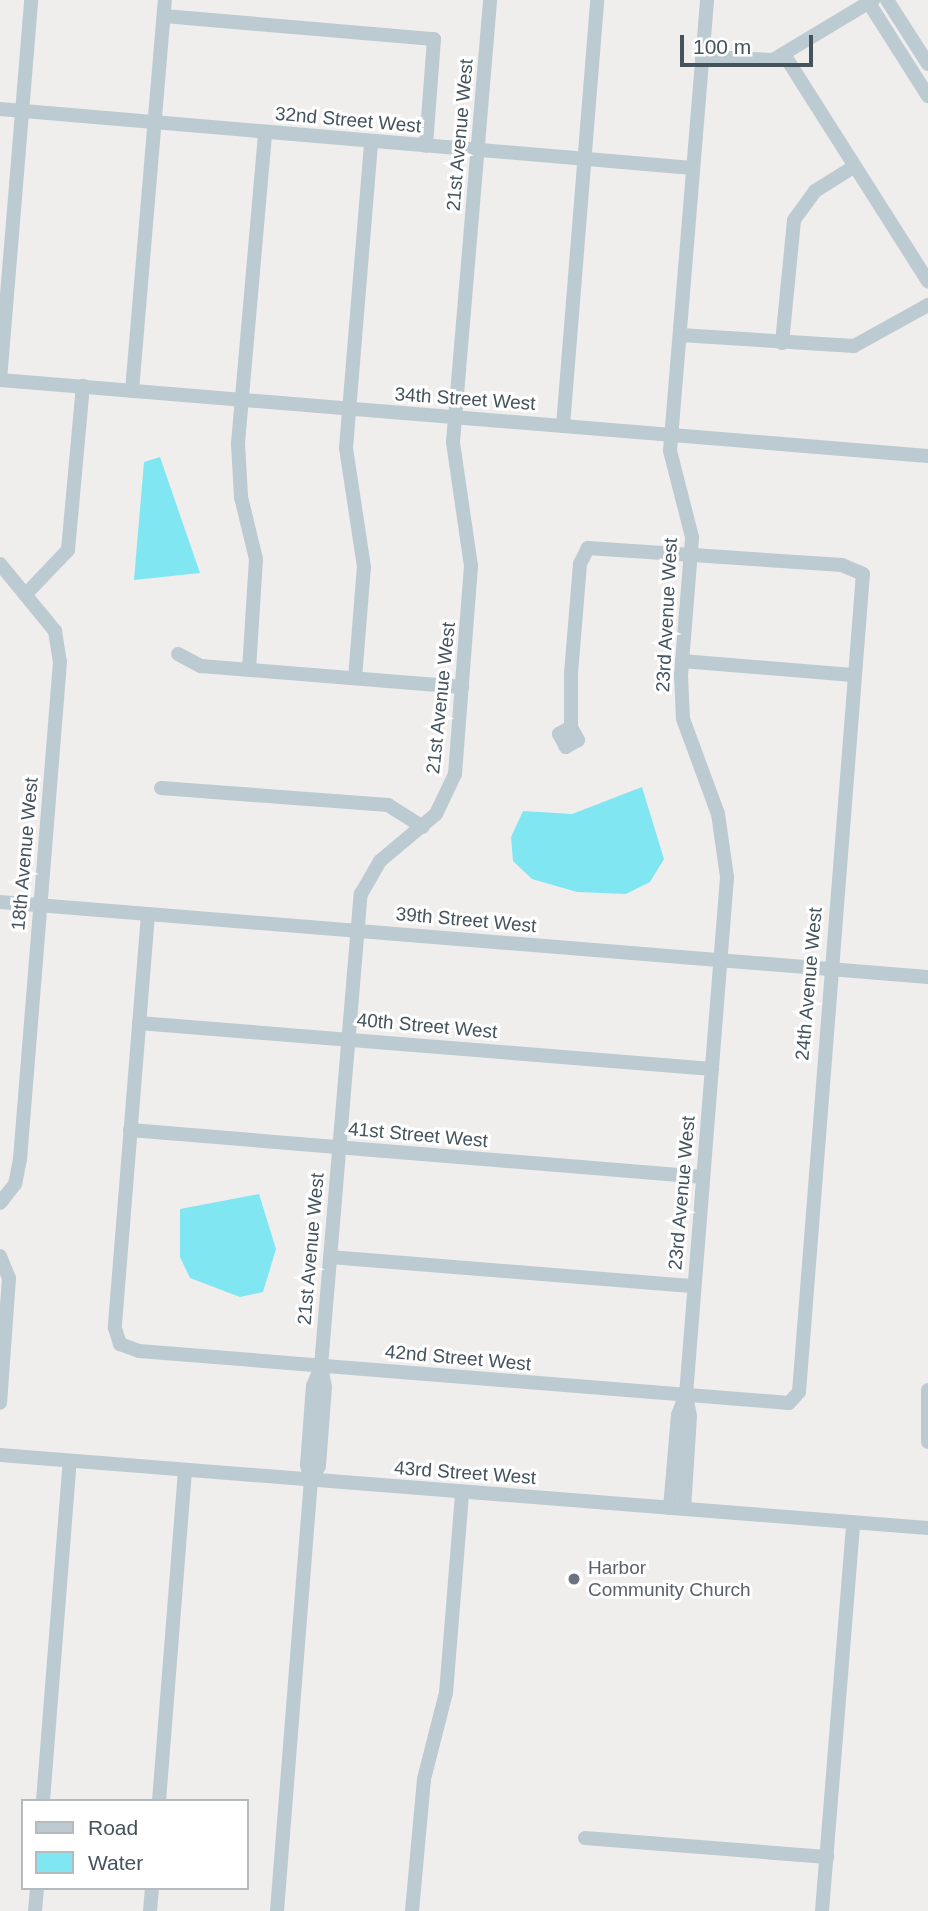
<!DOCTYPE html>
<html>
<head>
<meta charset="utf-8">
<style>
	body { margin:0 }
	#map { position:relative; width:928px; height:1911px; overflow:hidden; background:#f0eded; font-family:Arial,sans-serif }
	div>[style] { position:absolute }
	[style*='--x'] { left:calc(var(--x)*1px); top:calc(var(--y)*1px); width:calc(var(--w)*1px); rotate:calc(var(--a)*1deg) }
	.water>* { inset:0; background:#80e7f2 }
	.minor>* { height:14px; margin:-7px; padding:0 7px; transform-origin:7px; border-radius:7px; background:#bccad1 }
	.dots>* { width:19px; height:19px; translate:-50% -50%; box-sizing:border-box; border:4px solid #fff; border-radius:50% }
	span { translate:-50% -50%; white-space:nowrap; text-align:center; line-height:1.15; -webkit-text-stroke:6px #fff; paint-order:stroke }
	.street-label { font-size:19px; color:#44535c }
	.worship-label { font-size:19px; color:#5b616d }
	.left { translate:0 -50%; text-align:left }
	.legend { position:absolute; left:21px; top:1799px; width:228px; height:91px; box-sizing:border-box; background:#fff; border:2px solid #b4babe; margin:0; padding:9px 12px; list-style:none; font-size:21px; color:#44535c }
	.legend li { display:flex; align-items:center; gap:14px; height:35px }
	.legend b { width:35px; border:2px solid #b4babe }
	.scale { position:absolute; left:680px; top:35px; width:133px; height:32px; box-sizing:border-box; border:4px solid #44535c; border-top:0; padding-left:9px; font-size:21px; line-height:24px; white-space:nowrap; color:#44535c; -webkit-text-stroke:5px #fff; paint-order:stroke }
</style>
</head>
<body>
<div id="map">
	<div class="water">
		<i style="clip-path:polygon(160px 457px,200px 573px,134px 580px,144px 462px)"></i>
		<i style="clip-path:polygon(642px 787px,664px 859px,650px 882px,626px 894px,577px 892px,532px 879px,513px 861px,511px 837px,523px 811px,572px 814px)"></i>
		<i style="clip-path:polygon(259px 1194px,276px 1249px,263px 1292px,240px 1297px,190px 1278px,180px 1257px,180px 1209px)"></i>
	</div>
	<div class="minor">
		<i style="--x:867;--y:0;--w:114;--a:57.6"></i>
		<i style="--x:887;--y:0;--w:76;--a:57.4"></i>
		<i style="--x:164;--y:16;--w:271;--a:4.9"></i>
		<i style="--x:434;--y:39;--w:107;--a:94.3"></i>
		<i style="--x:785;--y:56;--w:267;--a:57.6"></i>
		<i style="--x:702;--y:57;--w:71;--a:2.4"></i>
		<i style="--x:773;--y:60;--w:117;--a:-31"></i>
		<i style="--x:0;--y:109;--w:695;--a:4.87"></i>
		<i style="--x:680;--y:335;--w:174;--a:3.6"></i>
		<i style="--x:854;--y:346;--w:85;--a:-29"></i>
		<i style="--x:782;--y:343;--w:124;--a:-84.4"></i>
		<i style="--x:794;--y:220;--w:36;--a:-54"></i>
		<i style="--x:815;--y:191;--w:47;--a:-32"></i>
		<i style="--x:0;--y:380;--w:931;--a:4.68"></i>
		<i style="--x:0;--y:380;--w:381;--a:-85.3"></i>
		<i style="--x:132;--y:391;--w:392;--a:-85.2"></i>
		<i style="--x:563;--y:426;--w:427;--a:-85.4"></i>
		<i style="--x:0;--y:564;--w:87;--a:50.6"></i>
		<i style="--x:55;--y:631;--w:31;--a:81"></i>
		<i style="--x:60;--y:662;--w:499;--a:94.6"></i>
		<i style="--x:20;--y:1159;--w:25;--a:101"></i>
		<i style="--x:15;--y:1184;--w:24;--a:128"></i>
		<i style="--x:26;--y:594;--w:61;--a:-46.3"></i>
		<i style="--x:68;--y:550;--w:165;--a:-84.8"></i>
		<i style="--x:178;--y:654;--w:26;--a:28"></i>
		<i style="--x:201;--y:666;--w:262;--a:4.6"></i>
		<i style="--x:682;--y:661;--w:171;--a:4.7"></i>
		<i style="--x:249;--y:670;--w:111;--a:-86.4"></i>
		<i style="--x:256;--y:559;--w:64;--a:-103.6"></i>
		<i style="--x:241;--y:497;--w:54;--a:-93.2"></i>
		<i style="--x:238;--y:443;--w:311;--a:-85"></i>
		<i style="--x:355;--y:678;--w:111;--a:-85.4"></i>
		<i style="--x:364;--y:567;--w:120;--a:-98.6"></i>
		<i style="--x:346;--y:448;--w:307;--a:-85.3"></i>
		<i style="--x:161;--y:788;--w:228;--a:4.3"></i>
		<i style="--x:388;--y:805;--w:41;--a:32.2"></i>
		<i style="--x:0;--y:902;--w:931;--a:4.62"></i>
		<i style="--x:148;--y:914;--w:415;--a:94.6"></i>
		<i style="--x:115;--y:1328;--w:17;--a:73"></i>
		<i style="--x:120;--y:1344;--w:20;--a:20"></i>
		<i style="--x:139;--y:1351;--w:652;--a:4.57"></i>
		<i style="--x:789;--y:1403;--w:15;--a:-48"></i>
		<i style="--x:799;--y:1392;--w:820;--a:-85.53"></i>
		<i style="--x:863;--y:574;--w:23;--a:-157"></i>
		<i style="--x:842;--y:565;--w:255;--a:-176.2"></i>
		<i style="--x:588;--y:548;--w:18;--a:117"></i>
		<i style="--x:580;--y:564;--w:109;--a:94.7"></i>
		<i style="--x:571;--y:673;--w:54;--a:90"></i>
		<i style="--x:571;--y:727;--w:15;--a:62"></i>
		<i style="--x:578;--y:740;--w:14;--a:150"></i>
		<i style="--x:566;--y:747;--w:15;--a:-118"></i>
		<i style="--x:559;--y:734;--w:14;--a:-30"></i>
		<i style="--x:139;--y:1023;--w:575;--a:4.59"></i>
		<i style="--x:130;--y:1130;--w:575;--a:4.69"></i>
		<i style="--x:0;--y:1256;--w:24;--a:68"></i>
		<i style="--x:9;--y:1278;--w:125;--a:94.1"></i>
		<i style="--x:330;--y:1257;--w:365;--a:4.6"></i>
		<i style="--x:928;--y:1390;--w:52;--a:90"></i>
		<i style="--x:0;--y:1455;--w:931;--a:4.5"></i>
		<i style="--x:311;--y:1480;--w:16;--a:-60"></i>
		<i style="--x:319;--y:1466;--w:79;--a:-85.7"></i>
		<i style="--x:325;--y:1387;--w:21;--a:-101"></i>
		<i style="--x:321;--y:1366;--w:474;--a:-85.2"></i>
		<i style="--x:361;--y:894;--w:38;--a:-60"></i>
		<i style="--x:380;--y:861;--w:73;--a:-40"></i>
		<i style="--x:436;--y:814;--w:44;--a:-64.6"></i>
		<i style="--x:455;--y:774;--w:209;--a:-85.6"></i>
		<i style="--x:471;--y:566;--w:125;--a:-98.3"></i>
		<i style="--x:453;--y:442;--w:444;--a:-85.2"></i>
		<i style="--x:670;--y:1508;--w:93;--a:-85.1"></i>
		<i style="--x:678;--y:1415;--w:19;--a:-69"></i>
		<i style="--x:684;--y:1509;--w:93;--a:-86.3"></i>
		<i style="--x:690;--y:1416;--w:21;--a:-101"></i>
		<i style="--x:686;--y:1395;--w:520;--a:-85.47"></i>
		<i style="--x:727;--y:877;--w:64;--a:-98.1"></i>
		<i style="--x:718;--y:814;--w:101;--a:-110.2"></i>
		<i style="--x:683;--y:719;--w:44;--a:-92.6"></i>
		<i style="--x:681;--y:675;--w:138;--a:-85.4"></i>
		<i style="--x:692;--y:537;--w:89;--a:-104.3"></i>
		<i style="--x:670;--y:451;--w:453;--a:-85.3"></i>
		<i style="--x:43;--y:1801;--w:341;--a:-85.5"></i>
		<i style="--x:159;--y:1801;--w:332;--a:-85.5"></i>
		<i style="--x:585;--y:1838;--w:243;--a:4.5"></i>
		<i style="--x:35;--y:1911;--w:23;--a:-85"></i>
		<i style="--x:150;--y:1911;--w:23;--a:-85"></i>
		<i style="--x:277;--y:1911;--w:432;--a:-85.5"></i>
		<i style="--x:311;--y:1480;--w:16;--a:-105"></i>
		<i style="--x:307;--y:1465;--w:79;--a:-85.7"></i>
		<i style="--x:313;--y:1386;--w:21;--a:-67"></i>
		<i style="--x:412;--y:1911;--w:133;--a:-84.8"></i>
		<i style="--x:424;--y:1779;--w:89;--a:-75.7"></i>
		<i style="--x:446;--y:1693;--w:202;--a:-85.4"></i>
		<i style="--x:822;--y:1911;--w:389;--a:-85.4"></i>
	</div>
	<div class="dots">
		<i style="left:574px;top:1579px;background:#6b7280"></i>
	</div>
	<div class="street-label">
		<span style="left:348px;top:120px;rotate:5deg">32nd Street West</span>
		<span style="left:460px;top:135px;rotate:-85deg">21st Avenue West</span>
		<span style="left:465px;top:399px;rotate:4deg">34th Street West</span>
		<span style="left:667px;top:615px;rotate:-87deg">23rd Avenue West</span>
		<span style="left:441px;top:698px;rotate:-84deg">21st Avenue West</span>
		<span style="left:25px;top:854px;rotate:-85deg">18th Avenue West</span>
		<span style="left:466px;top:920px;rotate:5deg">39th Street West</span>
		<span style="left:809px;top:984px;rotate:-85deg">24th Avenue West</span>
		<span style="left:427px;top:1026px;rotate:5deg">40th Street West</span>
		<span style="left:418px;top:1135px;rotate:5deg">41st Street West</span>
		<span style="left:682px;top:1193px;rotate:-85deg">23rd Avenue West</span>
		<span style="left:311px;top:1249px;rotate:-85deg">21st Avenue West</span>
		<span style="left:458px;top:1358px;rotate:5deg">42nd Street West</span>
		<span style="left:465px;top:1473px;rotate:4deg">43rd Street West</span>
	</div>
	<div class="worship-label">
		<span class="left" style="left:588px;top:1579px">Harbor<br>Community Church</span>
	</div>
	<ul class="legend">
	<li><b style="height:9px;background:#bccad1"></b>Road</li>
	<li><b style="height:19px;background:#80e7f2"></b>Water</li>
	</ul>
	<div class="scale">100 m</div>
</div>
</body>
</html>
